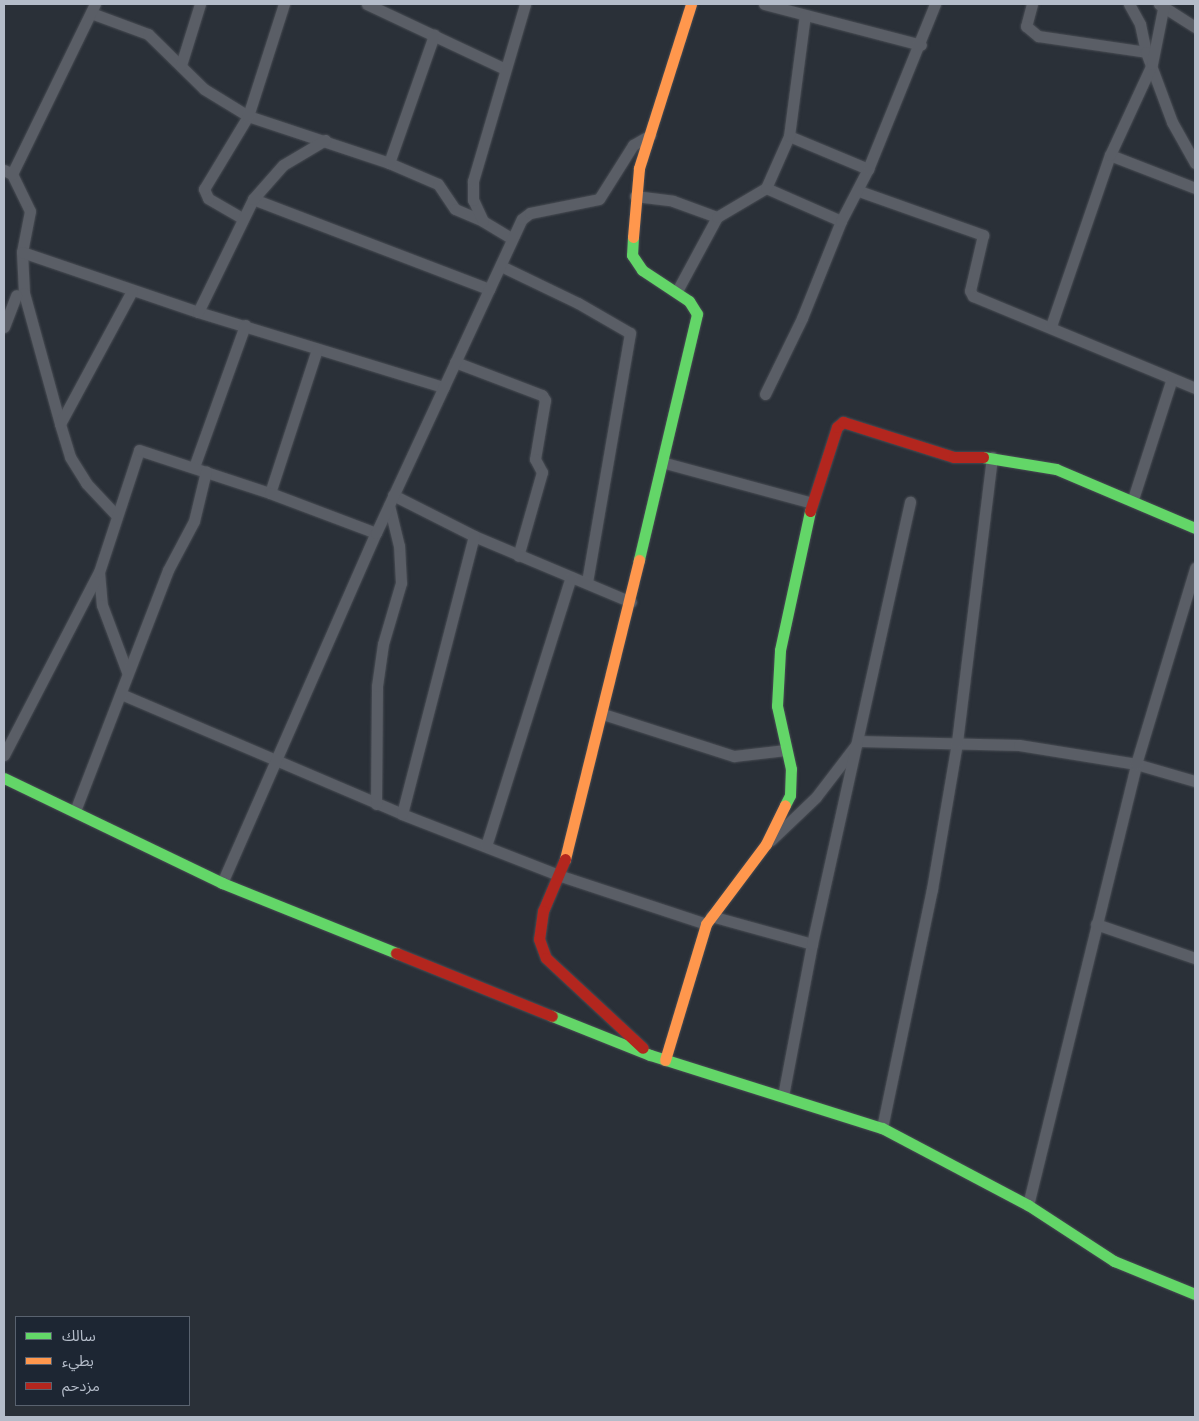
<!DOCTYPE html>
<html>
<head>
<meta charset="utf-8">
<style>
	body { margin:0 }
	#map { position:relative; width:1199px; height:1421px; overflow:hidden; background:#2a3038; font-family:Mulish,"Noto Sans Arabic",sans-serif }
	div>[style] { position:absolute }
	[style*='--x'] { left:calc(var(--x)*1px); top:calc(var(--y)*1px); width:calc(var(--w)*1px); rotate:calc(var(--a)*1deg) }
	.roads { filter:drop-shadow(0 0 1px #484c53) drop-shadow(0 0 1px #484c53) }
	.street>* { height:11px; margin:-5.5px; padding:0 5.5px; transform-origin:5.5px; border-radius:5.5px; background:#5a5e66 }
	.fast>* { height:11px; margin:-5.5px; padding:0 5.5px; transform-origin:5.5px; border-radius:5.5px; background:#63d668 }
	.slow>* { height:11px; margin:-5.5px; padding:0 5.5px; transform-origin:5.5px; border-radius:5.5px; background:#ff974d }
	.jam>* { height:11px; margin:-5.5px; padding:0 5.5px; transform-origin:5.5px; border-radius:5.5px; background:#b3261e }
	span { translate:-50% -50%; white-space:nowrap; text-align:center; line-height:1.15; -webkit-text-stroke:4px #1d2633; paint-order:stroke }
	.frame { position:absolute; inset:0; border:5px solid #b4bcc9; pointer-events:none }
	.legend { position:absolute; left:15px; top:1316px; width:175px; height:90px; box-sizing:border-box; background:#1d2633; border:1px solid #59626f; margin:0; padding:6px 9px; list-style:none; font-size:15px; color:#b4bcc9 }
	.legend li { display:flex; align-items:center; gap:10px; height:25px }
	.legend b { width:25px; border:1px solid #59626f }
</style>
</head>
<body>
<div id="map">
	<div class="roads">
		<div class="street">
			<i style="--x:367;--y:4;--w:150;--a:25.2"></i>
			<i style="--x:764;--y:4;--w:162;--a:14.6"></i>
			<i style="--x:1032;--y:4;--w:23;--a:105"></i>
			<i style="--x:1026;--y:26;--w:16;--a:40"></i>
			<i style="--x:1038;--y:36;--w:109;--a:8.4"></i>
			<i style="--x:1129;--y:4;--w:23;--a:61"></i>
			<i style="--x:1140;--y:24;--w:29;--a:78"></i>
			<i style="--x:1146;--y:52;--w:75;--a:69.6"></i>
			<i style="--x:1172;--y:122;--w:47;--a:60.7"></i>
			<i style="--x:1159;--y:4;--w:43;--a:32.6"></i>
			<i style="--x:91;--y:13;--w:61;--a:20.2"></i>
			<i style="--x:148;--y:34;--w:78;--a:44.5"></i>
			<i style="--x:204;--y:89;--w:52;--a:31.5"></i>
			<i style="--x:248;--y:116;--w:149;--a:18.4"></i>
			<i style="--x:389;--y:163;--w:53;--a:23.2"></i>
			<i style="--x:438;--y:184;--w:30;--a:56"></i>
			<i style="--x:455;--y:209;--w:30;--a:23"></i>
			<i style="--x:181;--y:65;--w:64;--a:-72.7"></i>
			<i style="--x:789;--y:136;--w:86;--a:22.7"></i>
			<i style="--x:1110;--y:155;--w:91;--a:21.2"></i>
			<i style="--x:389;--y:163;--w:136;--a:-70.6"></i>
			<i style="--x:4;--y:170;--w:9;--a:27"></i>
			<i style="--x:12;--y:174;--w:41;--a:64.1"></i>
			<i style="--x:30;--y:211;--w:42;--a:101"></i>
			<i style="--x:22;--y:252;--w:41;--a:87.2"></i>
			<i style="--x:24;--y:293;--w:136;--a:74.6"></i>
			<i style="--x:60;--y:424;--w:34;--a:73"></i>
			<i style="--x:70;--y:457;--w:31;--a:58"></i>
			<i style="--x:86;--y:483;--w:44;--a:46.8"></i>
			<i style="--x:12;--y:174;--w:189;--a:-64"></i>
			<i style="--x:766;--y:188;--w:82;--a:23.7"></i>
			<i style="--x:859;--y:191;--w:132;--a:19.5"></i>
			<i style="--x:983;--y:235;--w:57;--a:103.1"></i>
			<i style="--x:970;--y:291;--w:6;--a:59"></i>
			<i style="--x:973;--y:296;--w:240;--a:22.5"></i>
			<i style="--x:635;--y:196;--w:38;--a:7"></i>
			<i style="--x:673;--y:201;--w:47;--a:20"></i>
			<i style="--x:253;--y:199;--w:253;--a:20.9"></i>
			<i style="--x:242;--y:218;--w:39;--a:-150"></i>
			<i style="--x:208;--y:198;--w:10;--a:-114"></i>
			<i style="--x:204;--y:189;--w:85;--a:-58.9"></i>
			<i style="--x:248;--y:116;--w:118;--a:-72.2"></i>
			<i style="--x:511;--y:238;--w:33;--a:-149"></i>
			<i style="--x:483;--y:221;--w:23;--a:-115"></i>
			<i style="--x:473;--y:200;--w:19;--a:-90"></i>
			<i style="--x:473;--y:181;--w:184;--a:-73.6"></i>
			<i style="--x:22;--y:252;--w:186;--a:18.8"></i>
			<i style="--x:198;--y:312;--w:257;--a:17"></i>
			<i style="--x:501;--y:266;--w:85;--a:25.7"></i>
			<i style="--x:578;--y:303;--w:60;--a:30"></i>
			<i style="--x:630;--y:333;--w:253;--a:99.8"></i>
			<i style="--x:677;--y:291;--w:84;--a:-61.6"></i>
			<i style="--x:717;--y:217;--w:57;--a:-30.6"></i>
			<i style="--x:766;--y:188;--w:57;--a:-66.1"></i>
			<i style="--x:789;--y:136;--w:122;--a:-82.5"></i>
			<i style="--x:198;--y:312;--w:126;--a:-64"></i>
			<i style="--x:253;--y:199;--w:45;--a:-48.6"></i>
			<i style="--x:283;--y:165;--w:49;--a:-30.8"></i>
			<i style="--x:1051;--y:326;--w:181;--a:-71"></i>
			<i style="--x:1110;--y:155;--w:100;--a:-65.2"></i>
			<i style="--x:1152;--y:64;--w:61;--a:-78.7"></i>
			<i style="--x:4;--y:327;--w:34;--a:-69"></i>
			<i style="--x:455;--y:362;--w:93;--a:20.8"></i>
			<i style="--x:542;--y:395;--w:6;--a:59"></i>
			<i style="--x:545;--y:400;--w:60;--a:99.6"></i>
			<i style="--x:535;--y:459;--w:15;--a:62"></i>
			<i style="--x:542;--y:472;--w:87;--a:105.9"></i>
			<i style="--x:765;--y:394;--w:85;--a:-64"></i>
			<i style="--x:802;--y:318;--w:105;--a:-68.1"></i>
			<i style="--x:841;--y:221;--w:59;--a:-62.6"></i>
			<i style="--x:868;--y:169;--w:178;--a:-67.9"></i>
			<i style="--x:60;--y:424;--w:151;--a:-61.6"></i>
			<i style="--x:665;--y:463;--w:152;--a:15.2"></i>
			<i style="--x:194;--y:467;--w:151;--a:-70.2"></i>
			<i style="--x:270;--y:493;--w:151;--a:-71.9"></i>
			<i style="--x:393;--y:495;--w:91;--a:26.8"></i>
			<i style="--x:474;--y:536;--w:170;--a:22.8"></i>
			<i style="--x:1133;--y:499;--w:124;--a:-72.1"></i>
			<i style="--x:99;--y:572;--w:33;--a:85"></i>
			<i style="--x:102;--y:605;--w:72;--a:69.5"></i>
			<i style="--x:121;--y:694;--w:306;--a:23.1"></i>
			<i style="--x:402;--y:814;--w:171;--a:21.3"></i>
			<i style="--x:561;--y:876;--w:153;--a:18.3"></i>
			<i style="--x:603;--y:714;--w:138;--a:17.8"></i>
			<i style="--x:734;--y:756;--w:52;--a:-6.6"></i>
			<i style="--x:4;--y:755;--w:206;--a:-62.6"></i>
			<i style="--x:99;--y:572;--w:128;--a:-71.8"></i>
			<i style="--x:139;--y:450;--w:138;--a:18.2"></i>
			<i style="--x:270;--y:493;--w:113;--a:20.7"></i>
			<i style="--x:376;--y:804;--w:118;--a:-89.5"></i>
			<i style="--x:377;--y:686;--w:42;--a:-81.9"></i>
			<i style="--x:383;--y:644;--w:64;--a:-73.6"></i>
			<i style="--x:401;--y:583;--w:37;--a:-93"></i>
			<i style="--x:399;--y:546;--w:42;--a:-103.7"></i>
			<i style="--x:75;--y:811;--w:258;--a:-68.9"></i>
			<i style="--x:168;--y:570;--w:55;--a:-62"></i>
			<i style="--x:194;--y:521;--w:51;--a:-76.5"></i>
			<i style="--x:402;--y:814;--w:287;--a:-75.5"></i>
			<i style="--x:771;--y:840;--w:62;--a:-43.7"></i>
			<i style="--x:816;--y:797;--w:71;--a:-52.5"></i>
			<i style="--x:859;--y:741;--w:160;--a:1.4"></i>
			<i style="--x:1019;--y:745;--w:119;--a:9.2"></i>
			<i style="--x:1136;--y:764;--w:61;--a:16.1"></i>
			<i style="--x:486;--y:846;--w:282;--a:-72.5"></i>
			<i style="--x:222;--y:883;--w:382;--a:-66.3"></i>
			<i style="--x:376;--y:533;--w:346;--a:-65.1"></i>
			<i style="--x:522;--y:219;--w:10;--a:-37"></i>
			<i style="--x:530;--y:213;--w:70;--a:-11.5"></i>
			<i style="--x:599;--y:199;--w:64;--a:-57.8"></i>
			<i style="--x:633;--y:145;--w:20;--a:-30"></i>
			<i style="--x:711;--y:916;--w:105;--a:15.5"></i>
			<i style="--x:1096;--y:924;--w:105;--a:19"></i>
			<i style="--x:783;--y:1096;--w:155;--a:-79.2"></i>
			<i style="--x:812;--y:944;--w:453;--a:-77.5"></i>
			<i style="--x:882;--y:1128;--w:244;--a:-78.2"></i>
			<i style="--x:932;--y:889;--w:149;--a:-80.3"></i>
			<i style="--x:957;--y:742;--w:287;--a:-83"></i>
			<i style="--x:1028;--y:1205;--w:454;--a:-76.2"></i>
			<i style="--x:1136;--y:764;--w:205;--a:-73.2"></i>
		</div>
		<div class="fast">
			<i style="--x:633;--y:237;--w:18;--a:93"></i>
			<i style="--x:632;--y:255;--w:18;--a:56"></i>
			<i style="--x:642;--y:270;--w:56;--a:33.4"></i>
			<i style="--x:689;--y:301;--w:15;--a:58"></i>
			<i style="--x:697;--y:314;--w:253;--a:103.3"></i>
			<i style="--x:983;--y:457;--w:74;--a:9.3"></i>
			<i style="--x:1056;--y:469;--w:151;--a:23"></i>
			<i style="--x:4;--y:778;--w:242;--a:25.7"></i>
			<i style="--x:222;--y:883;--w:188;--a:21.9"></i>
			<i style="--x:785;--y:805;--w:11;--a:-63"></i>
			<i style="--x:790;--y:795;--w:26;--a:-88"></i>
			<i style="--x:791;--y:769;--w:65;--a:-102.5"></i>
			<i style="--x:777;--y:706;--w:56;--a:-86.9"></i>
			<i style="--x:780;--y:650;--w:142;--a:-77.8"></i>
			<i style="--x:552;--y:1016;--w:105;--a:21.7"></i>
			<i style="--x:650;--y:1055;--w:243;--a:17.5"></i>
			<i style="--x:882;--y:1128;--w:165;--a:27.8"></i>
			<i style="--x:1028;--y:1205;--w:103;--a:33.1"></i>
			<i style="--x:1114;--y:1261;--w:87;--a:22.2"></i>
		</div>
		<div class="slow">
			<i style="--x:633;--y:237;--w:69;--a:-85"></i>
			<i style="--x:639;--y:168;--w:172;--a:-72.4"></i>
			<i style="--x:565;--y:859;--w:308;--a:-76.1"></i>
			<i style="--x:665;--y:1060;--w:142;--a:-73.2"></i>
			<i style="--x:706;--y:924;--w:100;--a:-53.1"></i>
			<i style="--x:766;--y:844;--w:43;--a:-64"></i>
		</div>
		<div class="jam">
			<i style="--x:810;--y:511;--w:88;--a:-72.2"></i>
			<i style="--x:837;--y:427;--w:8;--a:-40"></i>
			<i style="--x:843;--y:422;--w:116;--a:17.5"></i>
			<i style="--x:954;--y:457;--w:29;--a:0"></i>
			<i style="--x:565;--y:859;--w:56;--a:112.9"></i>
			<i style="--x:543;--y:911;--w:28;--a:98"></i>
			<i style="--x:539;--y:939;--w:20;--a:70"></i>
			<i style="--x:546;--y:958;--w:132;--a:42.9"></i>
			<i style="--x:396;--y:953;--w:168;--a:22"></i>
		</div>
	</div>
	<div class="frame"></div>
	<ul class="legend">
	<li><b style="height:6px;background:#63d668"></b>سالك</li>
	<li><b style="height:6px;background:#ff974d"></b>بطيء</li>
	<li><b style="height:6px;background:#b3261e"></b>مزدحم</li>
	</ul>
</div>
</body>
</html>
